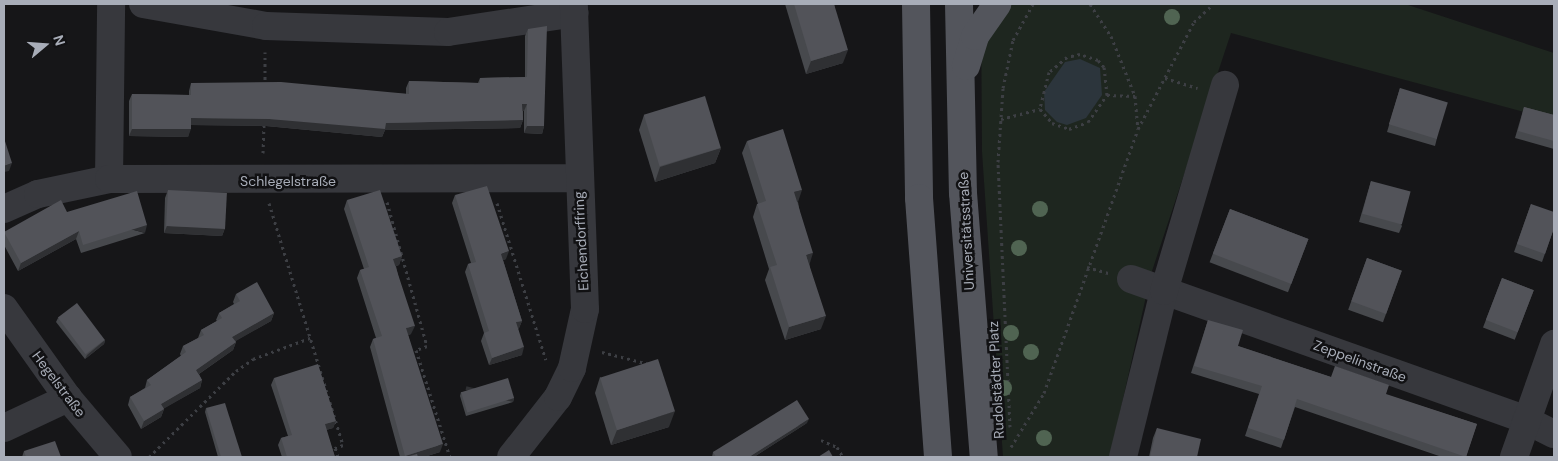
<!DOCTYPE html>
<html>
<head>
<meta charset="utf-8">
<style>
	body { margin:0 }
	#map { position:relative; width:1558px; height:461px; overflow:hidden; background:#161618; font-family:"DM Sans",sans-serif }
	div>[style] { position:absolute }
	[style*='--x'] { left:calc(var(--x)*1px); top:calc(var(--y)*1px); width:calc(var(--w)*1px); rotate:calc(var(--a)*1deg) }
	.green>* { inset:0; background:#1e261f }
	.water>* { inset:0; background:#2c353c }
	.path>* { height:3px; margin-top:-1.5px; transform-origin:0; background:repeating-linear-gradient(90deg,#3d3f44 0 2.5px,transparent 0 6.5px) }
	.minor>* { height:28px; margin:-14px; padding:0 14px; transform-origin:14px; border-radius:14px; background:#37383d }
	.major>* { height:28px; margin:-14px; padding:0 14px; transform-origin:14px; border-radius:14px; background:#53555c }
	.trees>* { width:16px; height:16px; margin:-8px; border-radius:50%; background:#506452 }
	.wall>* { inset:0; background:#47494d; transform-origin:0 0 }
	.shaded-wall>* { inset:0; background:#2f3033; transform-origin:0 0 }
	.building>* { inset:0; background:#525359; transform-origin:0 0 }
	span { translate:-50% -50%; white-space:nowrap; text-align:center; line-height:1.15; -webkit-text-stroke:5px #111113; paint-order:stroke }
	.street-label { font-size:14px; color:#a8adb8 }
	.frame { position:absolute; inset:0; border:5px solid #a8adb8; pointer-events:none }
	.north { position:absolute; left:20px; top:20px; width:50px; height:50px; -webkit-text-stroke:4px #111113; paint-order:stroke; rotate:72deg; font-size:14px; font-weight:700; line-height:20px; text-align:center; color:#a8adb8 }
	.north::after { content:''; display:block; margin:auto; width:18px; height:22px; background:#a8adb8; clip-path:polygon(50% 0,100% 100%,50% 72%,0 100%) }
</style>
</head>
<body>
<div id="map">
	<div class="green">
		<i style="clip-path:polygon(981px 4px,1405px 4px,1554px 53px,1554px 120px,1231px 33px,1151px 274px,1110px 457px,1003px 457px,982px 152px)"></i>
	</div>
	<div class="water">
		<i style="clip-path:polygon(1080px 59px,1100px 68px,1102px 95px,1086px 118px,1067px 125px,1057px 122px,1045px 110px,1044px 92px,1065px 62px)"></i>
	</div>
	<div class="path">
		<i style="--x:1090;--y:4;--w:38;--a:57"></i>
		<i style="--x:1111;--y:36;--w:65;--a:68.2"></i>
		<i style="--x:1135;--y:96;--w:33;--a:85"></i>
		<i style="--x:1165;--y:78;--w:34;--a:17"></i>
		<i style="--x:265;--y:86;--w:34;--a:-90"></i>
		<i style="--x:1107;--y:95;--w:28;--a:-96"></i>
		<i style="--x:1104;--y:67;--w:9;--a:-131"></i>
		<i style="--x:1098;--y:60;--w:19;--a:-162"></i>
		<i style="--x:1080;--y:54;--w:13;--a:167"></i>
		<i style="--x:1067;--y:57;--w:23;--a:140"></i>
		<i style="--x:1049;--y:72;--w:38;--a:104"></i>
		<i style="--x:1040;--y:109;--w:18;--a:49"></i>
		<i style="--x:1052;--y:123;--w:18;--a:19"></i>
		<i style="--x:1069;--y:129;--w:20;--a:-20"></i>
		<i style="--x:1088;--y:122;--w:33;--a:-55"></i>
		<i style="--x:1107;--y:95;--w:28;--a:2"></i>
		<i style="--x:1001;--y:119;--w:40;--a:-14.4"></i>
		<i style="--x:263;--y:153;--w:29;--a:-88"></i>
		<i style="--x:387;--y:202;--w:149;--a:74.5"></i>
		<i style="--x:427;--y:346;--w:12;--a:160"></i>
		<i style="--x:416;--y:350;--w:112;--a:72.4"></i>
		<i style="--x:269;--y:203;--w:253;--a:73"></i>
		<i style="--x:343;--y:445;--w:9;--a:159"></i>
		<i style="--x:335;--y:448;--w:9;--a:72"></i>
		<i style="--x:497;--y:203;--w:164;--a:72.7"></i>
		<i style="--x:1087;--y:267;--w:22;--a:16"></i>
		<i style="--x:602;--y:352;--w:49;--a:14.3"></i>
		<i style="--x:1010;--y:427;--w:265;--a:-92.6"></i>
		<i style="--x:998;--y:162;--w:74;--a:-86.1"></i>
		<i style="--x:1003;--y:88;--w:49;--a:-78.2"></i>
		<i style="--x:1013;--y:40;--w:41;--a:-60.9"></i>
		<i style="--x:821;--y:440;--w:17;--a:24"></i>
		<i style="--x:837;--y:447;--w:12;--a:59"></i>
		<i style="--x:1011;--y:447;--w:63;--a:-58.6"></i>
		<i style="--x:1044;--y:393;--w:280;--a:-70.4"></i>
		<i style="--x:1138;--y:129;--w:121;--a:-62.4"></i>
		<i style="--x:1194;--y:22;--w:26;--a:-43"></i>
		<i style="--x:149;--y:457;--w:122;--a:-44.7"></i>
		<i style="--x:236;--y:371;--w:21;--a:-35"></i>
		<i style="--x:253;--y:359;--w:61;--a:-20.2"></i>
	</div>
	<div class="minor">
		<i style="--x:143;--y:4;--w:125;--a:10.1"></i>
		<i style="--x:266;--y:26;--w:182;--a:1.9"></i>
		<i style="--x:448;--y:32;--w:128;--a:-8.5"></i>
		<i style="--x:109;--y:179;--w:175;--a:-89.3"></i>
		<i style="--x:4;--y:209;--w:37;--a:-24"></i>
		<i style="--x:38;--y:194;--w:73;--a:-11.9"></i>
		<i style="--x:109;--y:179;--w:469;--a:-0.1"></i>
		<i style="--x:1131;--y:279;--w:419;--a:19.6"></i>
		<i style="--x:1526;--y:420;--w:31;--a:27"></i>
		<i style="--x:4;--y:308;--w:110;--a:54.6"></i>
		<i style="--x:68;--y:398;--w:77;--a:49.7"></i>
		<i style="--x:4;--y:428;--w:71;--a:-25.1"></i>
		<i style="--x:511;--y:457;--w:76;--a:-51.9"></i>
		<i style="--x:558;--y:397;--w:32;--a:-64"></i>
		<i style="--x:572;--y:368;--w:60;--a:-77.6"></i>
		<i style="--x:585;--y:309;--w:305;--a:-92.1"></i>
		<i style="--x:1123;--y:457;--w:171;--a:-76.1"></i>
		<i style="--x:1164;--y:291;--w:215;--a:-73.5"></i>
		<i style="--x:1514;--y:457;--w:120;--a:-70.5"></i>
	</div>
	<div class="major">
		<i style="--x:916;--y:4;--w:194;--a:89.1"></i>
		<i style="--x:919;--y:198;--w:260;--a:85.8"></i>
		<i style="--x:959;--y:4;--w:189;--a:88.8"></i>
		<i style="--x:963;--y:193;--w:265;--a:85.5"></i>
		<i style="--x:966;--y:66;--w:31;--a:-73"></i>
		<i style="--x:975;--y:36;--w:39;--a:-55"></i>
	</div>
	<div class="trees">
		<i style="left:1172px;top:17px"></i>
		<i style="left:1040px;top:209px"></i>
		<i style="left:1019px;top:248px"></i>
		<i style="left:1011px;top:333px"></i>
		<i style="left:1031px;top:352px"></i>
		<i style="left:1004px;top:388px"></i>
		<i style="left:1044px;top:438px"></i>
	</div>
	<div class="wall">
		<i style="clip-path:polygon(785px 4px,834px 4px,843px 63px,806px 74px)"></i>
		<i style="clip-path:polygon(528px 29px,544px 126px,542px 134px,524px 133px,524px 111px,523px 111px,523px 120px,520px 128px,385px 130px,382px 137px,266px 126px,191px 125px,188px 137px,129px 136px,129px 101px,132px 94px,189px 95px,189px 91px,191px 83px,406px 94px,406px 88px,409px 81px,478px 83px,480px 78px,525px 77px,525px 36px)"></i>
		<i style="clip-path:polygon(1400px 88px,1437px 138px,1435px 146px,1387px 132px)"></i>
		<i style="clip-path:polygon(1524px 107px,1554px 115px,1554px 149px,1515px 138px)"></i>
		<i style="clip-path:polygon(644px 115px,721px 148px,715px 163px,655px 182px,639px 130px)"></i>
		<i style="clip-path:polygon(747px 141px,798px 202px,821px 329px,785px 340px,765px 280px,769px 269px,753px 217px,757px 204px,758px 204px,742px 153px)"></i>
		<i style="clip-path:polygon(1371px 181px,1402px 226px,1399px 233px,1359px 222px)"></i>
		<i style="clip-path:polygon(168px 190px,225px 228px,222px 236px,164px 233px,165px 198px)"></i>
		<i style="clip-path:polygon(455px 195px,506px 259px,503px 260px,522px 321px,519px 328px,518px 329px,522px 355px,489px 365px,481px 341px,484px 333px,465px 272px,468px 264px,471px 263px,452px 203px)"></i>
		<i style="clip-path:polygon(347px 200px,402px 256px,399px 265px,396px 266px,411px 334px,408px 335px,440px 452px,424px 457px,400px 457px,370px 347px,373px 339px,376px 338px,357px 278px,360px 270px,364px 269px,344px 209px)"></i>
		<i style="clip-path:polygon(1531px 204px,1554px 228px,1542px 262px,1514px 252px)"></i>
		<i style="left:1230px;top:209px;width:84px;height:57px;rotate:21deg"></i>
		<i style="clip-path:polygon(67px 212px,145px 233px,81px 253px,76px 239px,18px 271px,4px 245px,4px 232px)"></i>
		<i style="left:1367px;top:258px;width:37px;height:55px;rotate:20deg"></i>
		<i style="left:1502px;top:278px;width:34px;height:53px;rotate:21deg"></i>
		<i style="clip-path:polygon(236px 294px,274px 313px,271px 321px,235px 341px,236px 342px,233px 350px,199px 374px,202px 380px,200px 388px,164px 408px,164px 409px,161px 417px,141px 429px,128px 405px,130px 397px,145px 388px,147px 380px,181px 356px,180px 354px,183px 346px,198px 338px,201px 330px,217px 321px,216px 320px,219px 313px,234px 304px,233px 302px)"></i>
		<i style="clip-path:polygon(58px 318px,105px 340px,104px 344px,85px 359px,56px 322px)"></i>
		<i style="clip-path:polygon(1208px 320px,1238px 346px,1331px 377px,1477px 424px,1466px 457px,1442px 457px,1295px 407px,1281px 448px,1245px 436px,1259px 394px,1191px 373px)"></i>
		<i style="clip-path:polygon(600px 377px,669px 427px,611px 445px,595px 393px)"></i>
		<i style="clip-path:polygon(274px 378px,336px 421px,333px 428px,326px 430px,335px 457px,282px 457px,278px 445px,281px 438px,288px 436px,271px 385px)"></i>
		<i style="clip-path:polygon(461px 392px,514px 398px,513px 402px,466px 416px,460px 396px)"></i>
		<i style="clip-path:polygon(206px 408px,242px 457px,218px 457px,205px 412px)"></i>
		<i style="clip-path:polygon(807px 423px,754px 457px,712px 457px,713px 452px)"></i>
		<i style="clip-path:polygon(1157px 428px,1197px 457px,1149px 457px,1153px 438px)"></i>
		<i style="clip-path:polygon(24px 451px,61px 457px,22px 457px)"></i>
	</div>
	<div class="shaded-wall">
		<i style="clip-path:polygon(848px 50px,843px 63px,806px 74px,811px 61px)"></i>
		<i style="clip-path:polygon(522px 104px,527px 104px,524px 111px,520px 111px)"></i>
		<i style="clip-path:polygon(191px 118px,269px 119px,386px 123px,523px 120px,520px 128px,385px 130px,382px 137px,266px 126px,189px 125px)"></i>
		<i style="clip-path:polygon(527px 126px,544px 126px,542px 134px,524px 133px)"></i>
		<i style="clip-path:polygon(132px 129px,191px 129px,188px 137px,129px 136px)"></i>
		<i style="clip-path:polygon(721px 148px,715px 163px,655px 182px,660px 167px)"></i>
		<i style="clip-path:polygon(12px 163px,9px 171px,4px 172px,4px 166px)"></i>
		<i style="clip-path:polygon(802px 190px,798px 202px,789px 205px,794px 192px)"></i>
		<i style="left:147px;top:225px;width:8px;height:67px;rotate:104deg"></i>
		<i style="clip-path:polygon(167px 226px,225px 228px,222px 236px,164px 233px)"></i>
		<i style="clip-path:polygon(79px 231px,76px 239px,18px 271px,21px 263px)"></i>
		<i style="clip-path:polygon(509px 251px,506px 259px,498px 262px,501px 254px)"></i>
		<i style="clip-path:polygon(813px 253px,809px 266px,806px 255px)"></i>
		<i style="clip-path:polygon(402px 256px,399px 265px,390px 268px,393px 259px)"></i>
		<i style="clip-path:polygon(274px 313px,271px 321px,229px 345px,232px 337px)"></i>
		<i style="clip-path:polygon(826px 316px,821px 329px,785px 340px,789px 327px)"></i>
		<i style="clip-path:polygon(522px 321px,519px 328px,513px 330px,516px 322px)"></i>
		<i style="clip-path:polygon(415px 326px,411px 334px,403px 337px,406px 328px)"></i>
		<i style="clip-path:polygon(105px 340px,104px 344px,85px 359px,87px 355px)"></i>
		<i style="clip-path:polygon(236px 342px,233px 350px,193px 378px,196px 370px)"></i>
		<i style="clip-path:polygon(524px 347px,522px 355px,489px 365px,492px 358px)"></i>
		<i style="clip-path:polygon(202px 380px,200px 388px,158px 412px,161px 404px)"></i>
		<i style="left:514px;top:398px;width:4px;height:49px;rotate:104deg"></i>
		<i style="clip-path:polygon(164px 409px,161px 417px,141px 429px,144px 421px)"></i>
		<i style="clip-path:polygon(675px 411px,669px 427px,611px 445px,617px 430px)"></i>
		<i style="clip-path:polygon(809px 419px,807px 423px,754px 457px,749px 457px)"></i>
		<i style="clip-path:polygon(336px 421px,333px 428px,322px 431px,325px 424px)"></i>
		<i style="clip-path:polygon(443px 444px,440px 452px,424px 457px,405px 457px,405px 456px)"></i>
	</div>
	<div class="building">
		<i style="clip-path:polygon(794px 4px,834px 4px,848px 50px,811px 61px)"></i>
		<i style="clip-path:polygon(547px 26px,544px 126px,527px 126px,527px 104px,522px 104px,523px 120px,386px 123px,385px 129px,269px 119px,191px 118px,191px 129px,132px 129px,132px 94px,191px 95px,191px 83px,281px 82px,409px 94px,409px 81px,480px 83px,480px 78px,527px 77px,528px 29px)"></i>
		<i style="left:1400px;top:88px;width:50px;height:38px;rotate:17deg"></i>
		<i style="left:705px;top:96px;width:54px;height:64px;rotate:73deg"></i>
		<i style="clip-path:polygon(1524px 107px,1554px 115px,1554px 141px,1518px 131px)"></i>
		<i style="clip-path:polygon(783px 129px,802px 190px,794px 192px,813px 253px,806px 255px,826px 316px,789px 327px,770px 267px,777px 265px,757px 204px,766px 201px,747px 141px)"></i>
		<i style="clip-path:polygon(4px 138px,12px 163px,4px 166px)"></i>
		<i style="left:1371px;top:181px;width:41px;height:34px;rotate:15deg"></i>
		<i style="clip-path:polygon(487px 186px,509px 251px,501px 254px,522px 321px,516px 322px,524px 347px,492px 358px,484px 333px,489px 331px,468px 264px,476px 262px,455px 195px)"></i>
		<i style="left:168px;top:190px;width:59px;height:36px;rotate:3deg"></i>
		<i style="clip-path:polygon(380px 190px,402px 256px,393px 259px,415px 326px,406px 328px,443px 444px,405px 456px,373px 339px,382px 336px,360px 270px,369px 267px,347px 200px)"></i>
		<i style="clip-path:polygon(137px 191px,147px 225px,83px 245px,79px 231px,21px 263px,4px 232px,61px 200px,67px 212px)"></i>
		<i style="clip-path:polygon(1531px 204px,1554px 212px,1554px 228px,1545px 254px,1517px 244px)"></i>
		<i style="left:1230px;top:209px;width:84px;height:48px;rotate:21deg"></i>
		<i style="left:1367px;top:258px;width:37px;height:46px;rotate:20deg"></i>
		<i style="left:1502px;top:278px;width:34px;height:45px;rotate:21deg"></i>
		<i style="clip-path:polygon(257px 282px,274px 313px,232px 337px,236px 342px,196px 370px,202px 380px,161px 404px,164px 409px,144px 421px,130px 397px,151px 385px,147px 380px,186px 352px,183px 346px,204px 335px,201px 330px,222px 318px,219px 313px,240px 301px,236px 294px)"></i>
		<i style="left:77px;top:303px;width:46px;height:24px;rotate:53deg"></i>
		<i style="clip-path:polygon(1208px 320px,1243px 330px,1238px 346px,1331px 377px,1335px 366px,1389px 385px,1386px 394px,1477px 424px,1466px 457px,1297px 399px,1284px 440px,1248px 428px,1262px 386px,1194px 366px)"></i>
		<i style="left:658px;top:359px;width:55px;height:61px;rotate:72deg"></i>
		<i style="clip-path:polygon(318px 364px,336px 421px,325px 424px,335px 457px,287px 457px,281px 438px,292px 435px,274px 378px)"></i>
		<i style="left:508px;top:378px;width:21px;height:49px;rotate:73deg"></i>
		<i style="clip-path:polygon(797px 400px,809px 419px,749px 457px,716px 457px,713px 452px)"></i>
		<i style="clip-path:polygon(225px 403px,242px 457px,221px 457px,206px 408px)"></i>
		<i style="clip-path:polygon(1157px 428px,1201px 439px,1197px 457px,1150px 457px)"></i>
		<i style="clip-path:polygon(55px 441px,61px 457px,26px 457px,24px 451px)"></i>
		<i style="clip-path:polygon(829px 450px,833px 457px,818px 457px)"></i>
		<i style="clip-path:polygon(417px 454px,418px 457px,406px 457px)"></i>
	</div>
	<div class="street-label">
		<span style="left:288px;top:181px">Schlegelstraße</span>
		<span style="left:966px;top:231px;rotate:-93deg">Universitätsstraße</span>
		<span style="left:581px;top:241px;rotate:-93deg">Eichendorffring</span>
		<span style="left:1360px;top:361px;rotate:20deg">Zeppelinstraße</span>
		<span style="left:996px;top:380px;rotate:-93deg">Rudolstädter Platz</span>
		<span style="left:59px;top:384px;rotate:53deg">Hegelstraße</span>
	</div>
	<div class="frame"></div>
	<div class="north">N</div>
</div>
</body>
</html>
